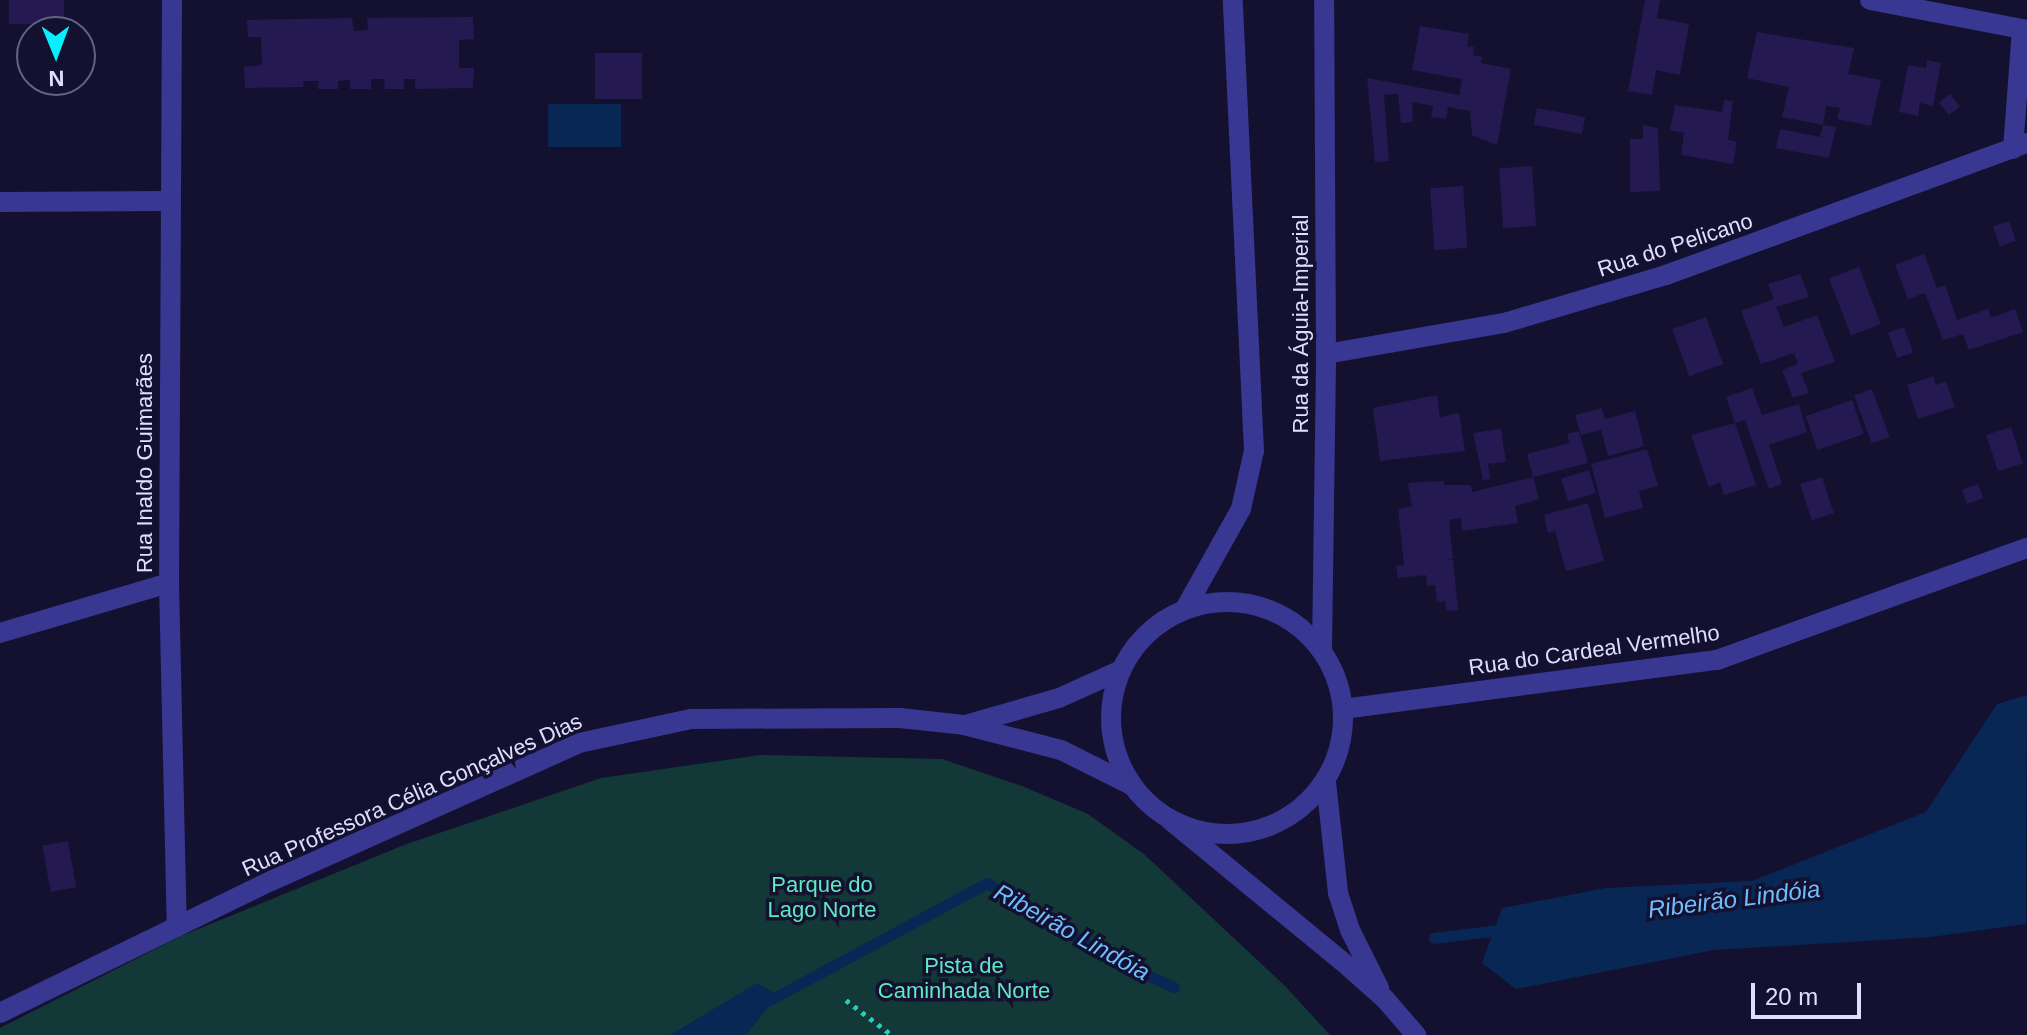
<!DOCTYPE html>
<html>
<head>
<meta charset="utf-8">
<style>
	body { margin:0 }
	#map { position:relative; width:2027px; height:1035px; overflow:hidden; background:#14102f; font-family:Helvetica,sans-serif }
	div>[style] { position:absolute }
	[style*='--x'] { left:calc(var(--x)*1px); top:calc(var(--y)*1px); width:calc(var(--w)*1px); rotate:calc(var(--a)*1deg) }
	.green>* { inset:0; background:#123937 }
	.water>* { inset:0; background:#092754; transform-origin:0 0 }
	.stream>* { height:11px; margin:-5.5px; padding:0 5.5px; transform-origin:5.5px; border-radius:5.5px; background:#092754 }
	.building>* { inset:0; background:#241a51; transform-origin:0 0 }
	.path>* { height:5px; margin-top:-2.5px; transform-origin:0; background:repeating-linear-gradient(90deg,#27cabb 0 4px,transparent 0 10px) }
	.minor>* { height:20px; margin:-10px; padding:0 10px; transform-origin:10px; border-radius:10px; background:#383791 }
	.tertiary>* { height:20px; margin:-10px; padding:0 10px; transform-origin:10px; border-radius:10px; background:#383791 }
	.tertiary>.ring { margin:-10px; padding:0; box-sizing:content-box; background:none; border:20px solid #383791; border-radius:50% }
	span { translate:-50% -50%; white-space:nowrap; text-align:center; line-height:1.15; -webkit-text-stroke:7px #14102f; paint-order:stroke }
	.street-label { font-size:22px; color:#e0ddff }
	.park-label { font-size:22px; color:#5eeac3 }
	.water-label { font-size:24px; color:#6bbfff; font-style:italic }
	.north { position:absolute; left:16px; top:16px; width:80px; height:80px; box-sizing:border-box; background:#14102f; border:2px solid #666282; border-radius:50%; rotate:179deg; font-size:22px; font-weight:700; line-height:32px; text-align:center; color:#e0ddff }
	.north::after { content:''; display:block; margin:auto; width:28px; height:36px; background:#09eeff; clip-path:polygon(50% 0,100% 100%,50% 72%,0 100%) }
	.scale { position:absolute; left:1751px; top:983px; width:110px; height:36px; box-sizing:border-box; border:4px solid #e0ddff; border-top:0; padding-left:10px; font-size:24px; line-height:28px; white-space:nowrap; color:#e0ddff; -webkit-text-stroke:6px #14102f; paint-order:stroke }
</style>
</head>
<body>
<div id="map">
	<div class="green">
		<i style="clip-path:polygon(760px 755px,942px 759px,1022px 786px,1088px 814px,1145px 855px,1285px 986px,1330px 1035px,0 1035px,0 1028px,181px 936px,404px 845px,601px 778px)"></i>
	</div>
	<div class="water">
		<i style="left:621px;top:104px;width:43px;height:73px;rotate:90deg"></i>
		<i style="clip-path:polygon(2027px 695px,2026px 924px,1931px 937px,1714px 950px,1516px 989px,1482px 963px,1502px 908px,1606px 888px,1752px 881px,1926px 812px,1997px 704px)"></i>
		<i style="clip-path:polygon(757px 983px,778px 995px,746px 1035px,670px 1035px)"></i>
	</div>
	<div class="stream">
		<i style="--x:1434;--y:938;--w:73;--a:-7.1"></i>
		<i style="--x:768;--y:1001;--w:249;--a:-28.3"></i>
		<i style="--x:987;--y:883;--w:144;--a:31.4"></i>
		<i style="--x:1110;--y:958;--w:70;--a:24.4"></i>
	</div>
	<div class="building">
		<i style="left:9px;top:0;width:55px;height:24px"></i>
		<i style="clip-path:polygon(1645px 0,1660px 0,1657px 18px,1689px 24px,1680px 75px,1656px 70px,1652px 95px,1628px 91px)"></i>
		<i style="clip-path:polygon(473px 17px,474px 39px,459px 40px,459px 68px,474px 68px,473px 88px,415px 89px,415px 79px,404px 79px,404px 89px,385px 89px,384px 79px,371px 79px,371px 89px,350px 89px,350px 80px,338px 81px,338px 89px,318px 89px,319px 81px,303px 81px,304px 87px,245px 88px,244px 67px,262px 65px,261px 37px,248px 37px,247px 20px,352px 18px,354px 31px,368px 30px,367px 18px)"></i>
		<i style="clip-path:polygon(1420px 26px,1469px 34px,1467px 46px,1474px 47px,1473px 55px,1482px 57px,1481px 63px,1511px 69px,1497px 145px,1472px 135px,1470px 111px,1448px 107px,1446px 119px,1431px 117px,1433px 106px,1412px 102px,1413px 122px,1401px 123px,1398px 94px,1384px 95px,1389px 161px,1375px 162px,1367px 78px,1459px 95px,1462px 79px,1412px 70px)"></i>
		<i style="clip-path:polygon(1757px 32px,1854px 48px,1848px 74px,1881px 80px,1871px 126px,1837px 119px,1840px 108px,1826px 106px,1823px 125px,1782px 117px,1789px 87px,1747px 78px)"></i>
		<i style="left:595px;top:53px;width:47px;height:46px"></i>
		<i style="clip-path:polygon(1927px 60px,1941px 63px,1933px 106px,1920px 103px,1918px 116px,1899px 112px,1908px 65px,1926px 68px)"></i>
		<i style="left:1950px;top:94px;width:16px;height:14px;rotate:52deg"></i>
		<i style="clip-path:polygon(1724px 100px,1733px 101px,1728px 140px,1737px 142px,1733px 164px,1681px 155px,1684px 133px,1670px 130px,1675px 105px,1722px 112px)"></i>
		<i style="left:1537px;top:108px;width:49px;height:17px;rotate:11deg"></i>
		<i style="clip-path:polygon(1643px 125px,1658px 128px,1660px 191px,1630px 192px,1630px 139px,1643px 139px)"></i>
		<i style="clip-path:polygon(1823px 125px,1836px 127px,1829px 158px,1776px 148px,1780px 129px,1820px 137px)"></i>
		<i style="left:1532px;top:166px;width:60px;height:33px;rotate:86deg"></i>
		<i style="left:1463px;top:186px;width:62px;height:33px;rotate:86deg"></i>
		<i style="left:2009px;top:221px;width:21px;height:17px;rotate:71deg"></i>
		<i style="clip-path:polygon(1924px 254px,1937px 288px,1945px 285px,1957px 320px,1988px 309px,1991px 318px,2015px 309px,2023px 332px,1969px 350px,1963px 334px,1943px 340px,1925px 293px,1908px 299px,1895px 265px)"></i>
		<i style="left:1859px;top:267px;width:61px;height:32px;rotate:69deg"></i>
		<i style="clip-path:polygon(1800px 274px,1809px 297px,1776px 307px,1784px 327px,1817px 315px,1835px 362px,1801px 373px,1809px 393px,1793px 398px,1782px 370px,1798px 364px,1794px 353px,1761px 364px,1741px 311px,1774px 299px,1768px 284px)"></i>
		<i style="left:1706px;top:317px;width:50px;height:36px;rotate:70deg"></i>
		<i style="left:1904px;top:327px;width:27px;height:17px;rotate:70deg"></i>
		<i style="clip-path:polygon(1933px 376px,1936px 385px,1946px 382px,1955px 407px,1918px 419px,1907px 385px)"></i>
		<i style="clip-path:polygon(1752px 388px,1762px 415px,1799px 404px,1807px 432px,1769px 445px,1782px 484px,1769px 489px,1745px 420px,1735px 423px,1726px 397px)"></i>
		<i style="left:1872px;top:389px;width:51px;height:19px;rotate:70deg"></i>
		<i style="clip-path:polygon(1437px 395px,1440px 417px,1459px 413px,1465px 451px,1380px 461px,1373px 408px)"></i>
		<i style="left:1852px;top:400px;width:36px;height:49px;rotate:71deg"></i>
		<i style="clip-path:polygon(1602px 408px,1605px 419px,1635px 411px,1644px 446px,1608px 456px,1601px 430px,1581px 435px,1575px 415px)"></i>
		<i style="clip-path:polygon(1735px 423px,1756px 485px,1724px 495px,1720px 482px,1709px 487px,1691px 435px)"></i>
		<i style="left:2011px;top:427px;width:38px;height:26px;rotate:72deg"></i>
		<i style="clip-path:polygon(1501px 429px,1506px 462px,1488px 464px,1490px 479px,1483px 480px,1473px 433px)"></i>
		<i style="clip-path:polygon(1579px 431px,1588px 463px,1533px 477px,1527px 454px,1570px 443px,1567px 434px)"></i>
		<i style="clip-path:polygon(1647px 449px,1658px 486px,1639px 491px,1643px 508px,1605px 518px,1591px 464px)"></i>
		<i style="left:1589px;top:470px;width:24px;height:29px;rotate:73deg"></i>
		<i style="clip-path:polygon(1533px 477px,1539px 499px,1515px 506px,1518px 523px,1462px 531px,1461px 518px,1449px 520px,1453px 559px,1444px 560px,1453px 560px,1458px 610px,1447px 611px,1445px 601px,1437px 602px,1435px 585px,1427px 586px,1426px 575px,1398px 578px,1396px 566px,1404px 565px,1398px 509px,1412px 506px,1408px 483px,1444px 481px,1444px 485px,1471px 485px,1472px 492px)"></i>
		<i style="left:1822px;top:477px;width:38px;height:23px;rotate:72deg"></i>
		<i style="left:1978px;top:484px;width:15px;height:17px;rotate:70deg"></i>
		<i style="clip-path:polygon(1588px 503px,1604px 561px,1566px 571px,1555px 531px,1548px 533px,1544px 515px)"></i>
		<i style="left:68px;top:841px;width:47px;height:26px;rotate:80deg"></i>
	</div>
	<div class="path">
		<i style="--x:846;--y:1000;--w:58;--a:37.3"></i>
	</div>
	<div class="minor">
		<i style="--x:172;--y:0;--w:583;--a:90.29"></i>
		<i style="--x:169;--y:583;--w:344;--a:88.7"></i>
		<i style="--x:1870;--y:0;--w:160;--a:10.8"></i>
		<i style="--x:2013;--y:149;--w:120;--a:-85.7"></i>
		<i style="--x:0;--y:202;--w:170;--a:-0.3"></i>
		<i style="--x:1326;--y:354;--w:181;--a:-9.9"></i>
		<i style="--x:1504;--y:323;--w:169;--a:-16.5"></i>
		<i style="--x:1666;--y:275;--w:384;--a:-20.1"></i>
		<i style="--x:0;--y:633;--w:176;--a:-16.5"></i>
		<i style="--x:1326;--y:782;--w:112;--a:83.8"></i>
		<i style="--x:1338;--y:893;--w:39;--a:72"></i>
		<i style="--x:1350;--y:930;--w:65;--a:63.4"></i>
		<i style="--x:1170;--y:820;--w:233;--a:39.4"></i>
		<i style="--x:1350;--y:968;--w:47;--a:41.5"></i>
		<i style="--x:1385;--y:999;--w:48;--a:49.3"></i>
	</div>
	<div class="tertiary">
		<i class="ring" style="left:1111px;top:602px;width:212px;height:212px"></i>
		<i style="--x:1185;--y:609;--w:115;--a:-60.8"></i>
		<i style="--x:1241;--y:509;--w:59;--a:-77.4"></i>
		<i style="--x:1254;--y:451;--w:451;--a:-92.7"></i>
		<i style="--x:1322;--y:649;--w:295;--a:-89.2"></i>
		<i style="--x:1326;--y:354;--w:354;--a:-90.3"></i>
		<i style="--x:1343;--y:709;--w:377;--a:-7.5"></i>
		<i style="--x:1717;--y:660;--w:330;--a:-19.9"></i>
		<i style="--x:965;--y:725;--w:98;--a:-16"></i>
		<i style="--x:1059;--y:698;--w:66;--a:-24.2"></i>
		<i style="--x:0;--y:1013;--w:301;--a:-26"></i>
		<i style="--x:271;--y:881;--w:338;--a:-24.1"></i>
		<i style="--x:579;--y:743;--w:115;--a:-12.1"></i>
		<i style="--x:691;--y:719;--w:209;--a:-0.3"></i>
		<i style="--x:900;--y:718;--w:64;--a:6.2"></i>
		<i style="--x:964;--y:725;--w:100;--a:14.5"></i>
		<i style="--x:1061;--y:750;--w:78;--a:26.6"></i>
	</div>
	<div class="street-label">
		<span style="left:1675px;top:245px;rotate:-18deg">Rua do Pelicano</span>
		<span style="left:1301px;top:324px;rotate:-90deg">Rua da Águia-Imperial</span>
		<span style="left:145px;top:463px;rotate:-90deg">Rua Inaldo Guimarães</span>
		<span style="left:1594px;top:650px;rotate:-8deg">Rua do Cardeal Vermelho</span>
		<span style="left:412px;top:795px;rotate:-24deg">Rua Professora Célia Gonçalves Dias</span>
	</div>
	<div class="park-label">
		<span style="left:822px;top:897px">Parque do<br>Lago Norte</span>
		<span style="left:964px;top:978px">Pista de<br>Caminhada Norte</span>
	</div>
	<div class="water-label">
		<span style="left:1734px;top:899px;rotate:-7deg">Ribeirão Lindóia</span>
		<span style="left:1072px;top:932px;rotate:29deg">Ribeirão Lindóia</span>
	</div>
	<div class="north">N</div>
	<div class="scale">20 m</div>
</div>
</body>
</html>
